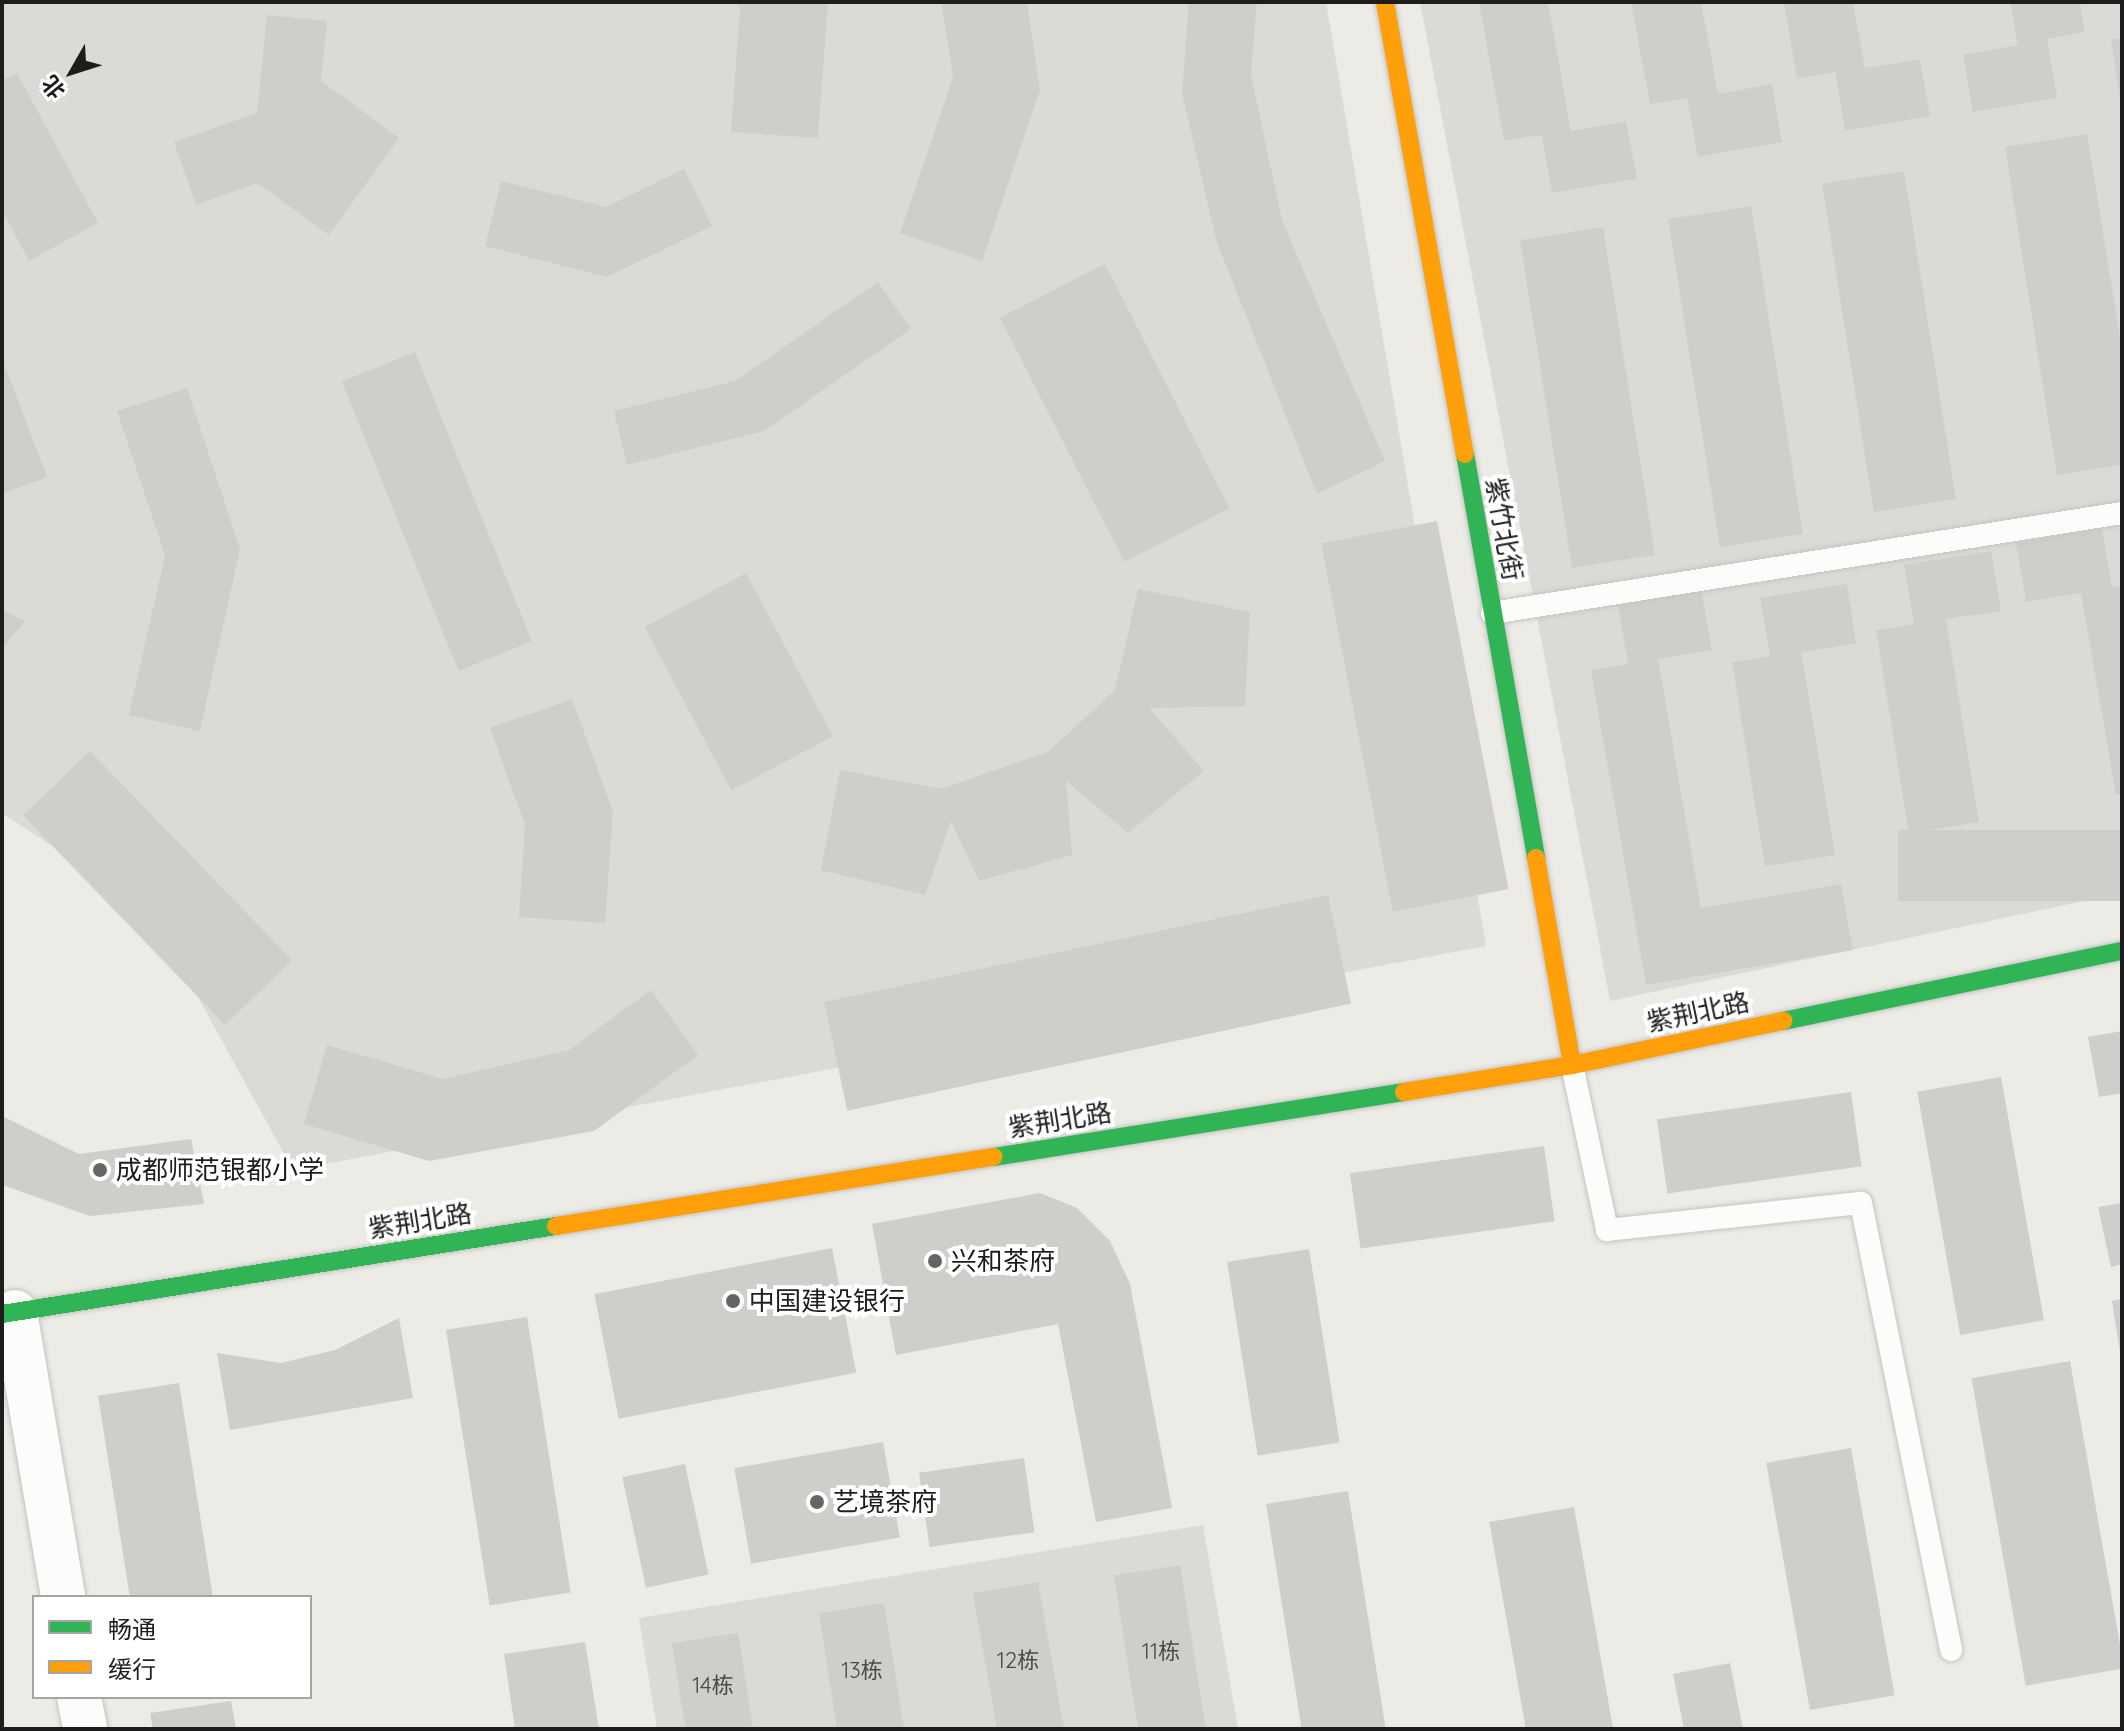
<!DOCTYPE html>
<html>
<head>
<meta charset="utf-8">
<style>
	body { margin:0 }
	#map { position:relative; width:2124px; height:1731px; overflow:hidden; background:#ecebe6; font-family:Quicksand,"Noto Sans SC",sans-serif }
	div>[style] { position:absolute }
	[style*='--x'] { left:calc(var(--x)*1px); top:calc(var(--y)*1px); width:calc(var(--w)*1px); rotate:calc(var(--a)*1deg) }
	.residential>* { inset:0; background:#dbdad7 }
	.building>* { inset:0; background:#d0cecb; transform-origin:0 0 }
	.roads { filter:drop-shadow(0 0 2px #c4c4c2) drop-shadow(0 0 2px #c4c4c2) }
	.lane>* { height:22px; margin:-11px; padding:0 11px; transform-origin:11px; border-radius:11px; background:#fcfcfb }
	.street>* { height:44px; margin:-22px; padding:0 22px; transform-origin:22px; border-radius:22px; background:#fcfcfb }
	.fast>* { height:18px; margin:-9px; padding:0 9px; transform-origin:9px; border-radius:9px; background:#30b455 }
	.slow>* { height:18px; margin:-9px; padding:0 9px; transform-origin:9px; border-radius:9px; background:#ff9f0a }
	.dots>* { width:22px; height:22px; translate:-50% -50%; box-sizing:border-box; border:4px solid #fff; border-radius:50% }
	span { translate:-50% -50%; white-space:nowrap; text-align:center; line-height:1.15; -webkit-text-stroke:8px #fff; paint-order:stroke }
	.number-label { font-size:22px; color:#4a4948 }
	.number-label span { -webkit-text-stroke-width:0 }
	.street-label { font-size:26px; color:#1d1d1d }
	.poi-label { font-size:26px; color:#1d1d1d }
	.left { translate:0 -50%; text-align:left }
	.frame { position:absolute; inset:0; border:4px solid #1d1d1d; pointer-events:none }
	.legend { position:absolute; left:32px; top:1595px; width:280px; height:104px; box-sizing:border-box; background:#fff; border:2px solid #a5a5a5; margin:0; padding:10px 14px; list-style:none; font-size:24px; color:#1d1d1d }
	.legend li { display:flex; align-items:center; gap:16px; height:40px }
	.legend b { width:40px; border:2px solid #a5a5a5 }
	.north { position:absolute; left:32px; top:32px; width:80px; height:80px; -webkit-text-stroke:6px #fff; paint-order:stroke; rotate:231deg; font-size:22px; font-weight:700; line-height:32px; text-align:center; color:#1d1d1d }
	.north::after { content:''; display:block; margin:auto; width:28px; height:36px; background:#1d1d1d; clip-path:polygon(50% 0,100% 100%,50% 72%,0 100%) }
</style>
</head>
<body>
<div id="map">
	<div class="residential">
		<i style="clip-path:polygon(2px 2px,1326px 2px,1486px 946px,293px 1170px,150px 910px,2px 813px)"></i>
		<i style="clip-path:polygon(1420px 2px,2122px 2px,2122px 893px,1610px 1001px)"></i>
		<i style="clip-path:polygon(1203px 1525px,1238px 1729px,657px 1729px,639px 1618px)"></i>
	</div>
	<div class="building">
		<i style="clip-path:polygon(735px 2px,828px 2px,818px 138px,731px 132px,740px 8px)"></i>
		<i style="clip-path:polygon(941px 2px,1027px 2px,1040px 90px,982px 261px,900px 233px,953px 77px)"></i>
		<i style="clip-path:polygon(1189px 2px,1257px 2px,1251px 75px,1282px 220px,1385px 461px,1317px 494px,1216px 240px,1182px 93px)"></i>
		<i style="clip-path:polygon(1479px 2px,1548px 2px,1571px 131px,1626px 121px,1637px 179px,1552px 193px,1542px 135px,1504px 141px)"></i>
		<i style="clip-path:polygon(1631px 2px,1701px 2px,1718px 94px,1772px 84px,1782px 142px,1698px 157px,1687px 98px,1650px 104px)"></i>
		<i style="clip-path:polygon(1784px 2px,1853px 2px,1865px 68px,1920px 59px,1930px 116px,1845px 131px,1835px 72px,1797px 79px)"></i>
		<i style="clip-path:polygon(2010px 2px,2080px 2px,2085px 32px,2047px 39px,2057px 98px,1973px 112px,1963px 55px,2018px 45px)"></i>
		<i style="clip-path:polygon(267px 15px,327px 21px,321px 81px,399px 138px,329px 235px,257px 183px,196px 205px,174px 142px,257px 113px)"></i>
		<i style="clip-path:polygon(2122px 38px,2122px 97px,2120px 97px,2111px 40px)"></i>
		<i style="clip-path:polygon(17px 73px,98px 223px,29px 261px,2px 210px,2px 81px)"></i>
		<i style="clip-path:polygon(2087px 134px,2122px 350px,2122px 465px,2057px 475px,2005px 147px)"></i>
		<i style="clip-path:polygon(684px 169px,712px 226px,607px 277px,485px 246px,501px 181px,606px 207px)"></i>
		<i style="left:1904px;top:171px;width:332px;height:83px;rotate:81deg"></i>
		<i style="left:1751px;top:206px;width:332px;height:84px;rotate:81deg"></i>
		<i style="left:1603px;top:227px;width:332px;height:84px;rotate:81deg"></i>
		<i style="left:1105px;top:264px;width:274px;height:118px;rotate:63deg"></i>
		<i style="clip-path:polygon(878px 282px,911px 329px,764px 431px,627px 465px,614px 411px,735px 381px)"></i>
		<i style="left:415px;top:352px;width:312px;height:79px;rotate:68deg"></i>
		<i style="clip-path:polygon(2px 358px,47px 477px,2px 494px)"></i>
		<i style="clip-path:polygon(187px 388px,240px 549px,200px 731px,129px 715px,165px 555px,117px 411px)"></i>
		<i style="left:1437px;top:521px;width:375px;height:118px;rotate:79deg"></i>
		<i style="clip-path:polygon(2102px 528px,2112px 587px,2122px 586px,2122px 794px,2116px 795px,2081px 593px,2026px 602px,2016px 543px)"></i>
		<i style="clip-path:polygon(1991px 551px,2001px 611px,1946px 619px,1979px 822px,1909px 833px,1876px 630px,1914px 624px,1904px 565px)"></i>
		<i style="left:746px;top:573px;width:185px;height:115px;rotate:62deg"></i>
		<i style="clip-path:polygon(1847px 584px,1856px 643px,1801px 652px,1835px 855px,1765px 866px,1732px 662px,1770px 656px,1760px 598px)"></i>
		<i style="clip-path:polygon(1138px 589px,1250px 612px,1245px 706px,1149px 708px,1204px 771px,1128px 833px,1066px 781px,1072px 855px,979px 881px,951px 821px,925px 895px,821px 870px,840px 770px,941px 789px,1048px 752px,1115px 690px)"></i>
		<i style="clip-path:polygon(1701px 590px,1712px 650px,1658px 659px,1701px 908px,1841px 884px,1853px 950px,1646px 985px,1591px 671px,1628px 664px,1618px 605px)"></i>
		<i style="clip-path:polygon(2px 610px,25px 621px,2px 649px)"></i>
		<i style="clip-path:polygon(572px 699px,613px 811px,605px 923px,519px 917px,525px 825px,490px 728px)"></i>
		<i style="left:90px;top:751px;width:291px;height:93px;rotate:46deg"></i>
		<i style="left:2122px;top:830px;width:71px;height:224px;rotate:90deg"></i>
		<i style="left:1328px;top:895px;width:111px;height:515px;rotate:78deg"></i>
		<i style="clip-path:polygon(651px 990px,698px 1055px,594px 1131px,429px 1161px,304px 1124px,327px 1045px,443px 1079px,569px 1050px)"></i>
		<i style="clip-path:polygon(2122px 1031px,2122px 1093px,2099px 1097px,2088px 1037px)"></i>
		<i style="left:2001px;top:1077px;width:247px;height:85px;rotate:80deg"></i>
		<i style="left:1851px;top:1092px;width:75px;height:196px;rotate:82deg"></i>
		<i style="clip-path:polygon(2px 1116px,79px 1154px,191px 1139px,204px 1204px,90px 1216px,2px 1185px)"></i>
		<i style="left:1544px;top:1146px;width:76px;height:196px;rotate:82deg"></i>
		<i style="clip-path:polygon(1040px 1193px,1077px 1208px,1110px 1241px,1130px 1284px,1172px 1508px,1096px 1522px,1058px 1324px,896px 1355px,872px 1224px)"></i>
		<i style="clip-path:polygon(2122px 1203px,2122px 1264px,2111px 1267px,2098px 1207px)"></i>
		<i style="left:832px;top:1248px;width:127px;height:242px;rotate:79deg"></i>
		<i style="left:1309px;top:1249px;width:196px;height:83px;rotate:81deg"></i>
		<i style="clip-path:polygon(2122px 1299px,2122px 1352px,2120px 1352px,2112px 1301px)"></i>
		<i style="left:527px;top:1317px;width:279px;height:82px;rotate:81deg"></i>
		<i style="clip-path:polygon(399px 1318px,413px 1398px,230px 1430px,217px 1353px,281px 1363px,335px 1350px)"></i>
		<i style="left:2070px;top:1361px;width:312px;height:100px;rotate:80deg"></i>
		<i style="left:179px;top:1383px;width:217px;height:82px;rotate:81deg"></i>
		<i style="left:883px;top:1442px;width:97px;height:151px;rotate:80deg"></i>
		<i style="left:1851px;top:1448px;width:251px;height:86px;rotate:80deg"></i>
		<i style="left:1024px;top:1458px;width:75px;height:106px;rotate:82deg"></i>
		<i style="left:685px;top:1464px;width:113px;height:64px;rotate:78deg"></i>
		<i style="left:1348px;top:1491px;width:241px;height:83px;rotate:81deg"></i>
		<i style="left:1574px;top:1507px;width:226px;height:86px;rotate:80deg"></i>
		<i style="left:1180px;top:1565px;width:166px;height:67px;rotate:81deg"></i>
		<i style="left:1038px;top:1582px;width:149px;height:66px;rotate:80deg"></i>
		<i style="left:884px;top:1603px;width:128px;height:66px;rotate:81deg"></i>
		<i style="left:738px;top:1633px;width:97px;height:67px;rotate:81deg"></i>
		<i style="clip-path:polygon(585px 1642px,599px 1729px,515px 1729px,504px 1654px)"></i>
		<i style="clip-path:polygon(1730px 1663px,1743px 1729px,1684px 1729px,1673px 1674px)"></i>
		<i style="clip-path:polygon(231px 1701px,236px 1729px,153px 1729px,150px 1713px)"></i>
	</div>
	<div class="roads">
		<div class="lane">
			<i style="--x:1492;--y:613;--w:638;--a:-9.02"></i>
			<i style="--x:1572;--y:1065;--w:169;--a:78"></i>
			<i style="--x:1607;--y:1230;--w:255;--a:-6.1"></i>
			<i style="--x:1861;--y:1203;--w:456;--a:78.6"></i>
		</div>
		<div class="street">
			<i style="--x:15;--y:1312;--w:289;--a:80.4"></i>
			<i style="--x:79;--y:1697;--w:33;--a:79"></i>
		</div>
		<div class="fast">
			<i style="--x:1465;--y:454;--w:410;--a:80"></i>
			<i style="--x:1783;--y:1021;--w:346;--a:-11.7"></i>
			<i style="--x:994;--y:1157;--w:415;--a:-9"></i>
			<i style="--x:2;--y:1314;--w:561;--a:-9.03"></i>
		</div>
		<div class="slow">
			<i style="--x:1385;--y:2;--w:459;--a:80"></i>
			<i style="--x:1536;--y:858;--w:210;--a:80.1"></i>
			<i style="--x:1404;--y:1092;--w:170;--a:-9.1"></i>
			<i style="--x:1572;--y:1065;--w:216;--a:-11.8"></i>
			<i style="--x:556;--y:1226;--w:443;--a:-9"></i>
		</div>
	</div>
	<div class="dots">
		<i style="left:100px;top:1170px;background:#656563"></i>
		<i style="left:935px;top:1261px;background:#656563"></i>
		<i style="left:733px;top:1301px;background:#656563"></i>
		<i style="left:817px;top:1502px;background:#656563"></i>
	</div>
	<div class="number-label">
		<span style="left:1161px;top:1652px">11栋</span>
		<span style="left:1018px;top:1661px">12栋</span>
		<span style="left:862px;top:1671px">13栋</span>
		<span style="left:713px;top:1686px">14栋</span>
	</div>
	<div class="street-label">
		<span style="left:1504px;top:529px;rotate:80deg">紫竹北街</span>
		<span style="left:1698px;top:1012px;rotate:-12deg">紫荆北路</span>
		<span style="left:1060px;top:1120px;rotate:-9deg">紫荆北路</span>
		<span style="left:420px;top:1221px;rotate:-9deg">紫荆北路</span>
	</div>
	<div class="poi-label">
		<span class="left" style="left:116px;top:1170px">成都师范银都小学</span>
		<span class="left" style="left:951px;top:1261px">兴和茶府</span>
		<span class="left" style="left:749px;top:1301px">中国建设银行</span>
		<span class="left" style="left:833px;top:1502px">艺境茶府</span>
	</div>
	<div class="frame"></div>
	<ul class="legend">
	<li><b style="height:10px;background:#30b455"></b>畅通</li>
	<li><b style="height:10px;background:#ff9f0a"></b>缓行</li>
	</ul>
	<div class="north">北</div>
</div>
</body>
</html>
